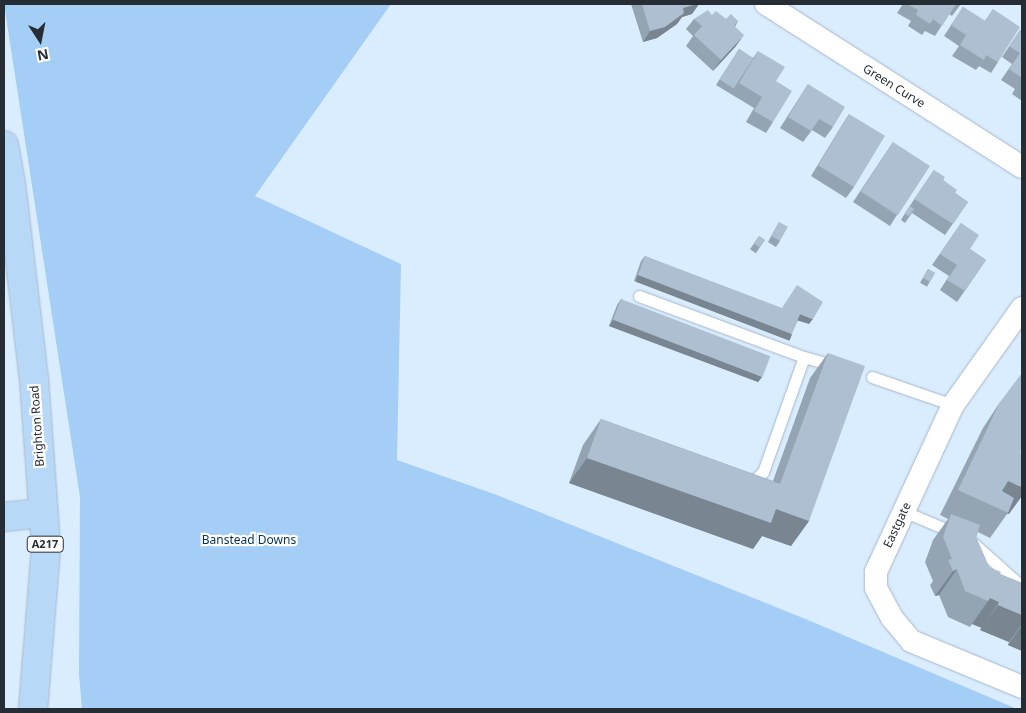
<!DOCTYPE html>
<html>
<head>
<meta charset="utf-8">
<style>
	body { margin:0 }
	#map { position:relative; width:1026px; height:713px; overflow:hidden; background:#daedff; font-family:"Noto Sans",sans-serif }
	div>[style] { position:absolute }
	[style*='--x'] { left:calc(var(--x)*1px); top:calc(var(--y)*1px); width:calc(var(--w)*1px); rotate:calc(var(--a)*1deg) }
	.green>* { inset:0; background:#a4cef5 }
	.roads { filter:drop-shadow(0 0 1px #a5b7c9) drop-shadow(0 0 1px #a5b7c9) }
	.service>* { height:11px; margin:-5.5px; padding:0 5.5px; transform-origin:5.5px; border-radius:5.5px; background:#fff }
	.minor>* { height:22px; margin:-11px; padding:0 11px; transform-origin:11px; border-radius:11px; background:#fff }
	.trunk>* { height:28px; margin:-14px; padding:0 14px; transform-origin:14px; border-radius:14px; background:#b7d8f7 }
	.wall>* { inset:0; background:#95a4b3; transform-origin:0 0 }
	.shaded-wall>* { inset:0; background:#798692; transform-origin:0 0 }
	.building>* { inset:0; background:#adbfd0; transform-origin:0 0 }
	span { translate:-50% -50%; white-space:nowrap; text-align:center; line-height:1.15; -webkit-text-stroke:4.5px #fff; paint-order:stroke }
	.shield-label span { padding:1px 4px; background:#fff; border:1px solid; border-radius:4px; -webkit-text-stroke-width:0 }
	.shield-label { font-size:11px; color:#262d34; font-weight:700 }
	.street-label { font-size:12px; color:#262d34 }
	.park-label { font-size:12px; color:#053355 }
	.frame { position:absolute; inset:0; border:5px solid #262d34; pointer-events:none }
	.north { position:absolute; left:15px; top:15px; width:50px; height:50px; -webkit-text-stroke:4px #fff; paint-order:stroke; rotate:169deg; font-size:14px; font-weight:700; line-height:20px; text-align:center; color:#262d34 }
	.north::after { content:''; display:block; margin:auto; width:18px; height:22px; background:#262d34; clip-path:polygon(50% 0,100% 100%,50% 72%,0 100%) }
</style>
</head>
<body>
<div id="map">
	<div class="green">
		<i style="clip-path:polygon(4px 4px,391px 4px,255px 196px,401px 264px,397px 460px,497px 495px,808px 620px,1017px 709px,82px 709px,79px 674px,80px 497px)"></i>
	</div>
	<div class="roads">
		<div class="service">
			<i style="--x:639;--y:296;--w:176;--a:20.3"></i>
			<i style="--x:804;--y:357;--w:33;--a:16"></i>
			<i style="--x:872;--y:377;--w:86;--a:19.1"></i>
			<i style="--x:746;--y:482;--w:8;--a:-14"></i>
			<i style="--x:754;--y:480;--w:12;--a:-42"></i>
			<i style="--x:763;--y:472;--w:122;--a:-70.4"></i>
			<i style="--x:903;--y:511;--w:56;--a:22.9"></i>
			<i style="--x:971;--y:541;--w:69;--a:42"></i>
		</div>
		<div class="minor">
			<i style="--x:766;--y:4;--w:303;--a:32.5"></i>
			<i style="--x:1022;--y:308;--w:119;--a:125.4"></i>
			<i style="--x:953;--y:405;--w:184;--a:114.8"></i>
			<i style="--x:876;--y:572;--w:16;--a:90"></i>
			<i style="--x:876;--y:588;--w:34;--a:62"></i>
			<i style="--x:892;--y:618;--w:30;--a:50"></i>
			<i style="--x:911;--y:641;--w:120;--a:22.5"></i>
		</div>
		<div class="trunk">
			<i style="--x:4;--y:145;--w:40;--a:80"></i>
			<i style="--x:11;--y:184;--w:196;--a:83.3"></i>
			<i style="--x:34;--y:379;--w:169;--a:85.9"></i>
			<i style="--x:46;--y:548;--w:162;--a:94.6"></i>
			<i style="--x:4;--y:517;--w:39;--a:-6"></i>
		</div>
	</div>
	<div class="wall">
		<i style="clip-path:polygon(631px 4px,699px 4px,692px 14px,682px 17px,677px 24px,657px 38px,643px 42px)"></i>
		<i style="clip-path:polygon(903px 4px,961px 4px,952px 16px,949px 14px,935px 36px,925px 31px,922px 35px,908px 26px,911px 21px,897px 13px)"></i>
		<i style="clip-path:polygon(963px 7px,985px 21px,993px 9px,998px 62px,991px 73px,979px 66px,976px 70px,952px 56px,959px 46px,944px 36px)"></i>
		<i style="clip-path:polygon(712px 15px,726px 19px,738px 21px,735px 27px,736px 46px,713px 71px,686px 46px,693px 36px,686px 29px,694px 19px)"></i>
		<i style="clip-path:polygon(1020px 30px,1022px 31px,1022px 101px,1012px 94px,1015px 89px,1001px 80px,1012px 64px,1002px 57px)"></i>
		<i style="clip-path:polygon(739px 49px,753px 58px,758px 51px,776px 81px,773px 122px,766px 133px,746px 122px,754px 108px,716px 85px)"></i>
		<i style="clip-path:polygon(808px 84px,833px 127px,825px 138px,812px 130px,803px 142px,780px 128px)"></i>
		<i style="clip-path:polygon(849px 114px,854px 187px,846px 198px,811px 176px,842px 125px)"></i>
		<i style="clip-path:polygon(893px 142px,897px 215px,890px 226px,853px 202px)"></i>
		<i style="clip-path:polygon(934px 170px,955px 193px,968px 202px,945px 235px,912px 213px,905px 223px,901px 220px,907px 210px)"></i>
		<i style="clip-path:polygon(779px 222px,780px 241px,776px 247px,768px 242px)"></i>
		<i style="clip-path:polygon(961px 223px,970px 249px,986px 260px,957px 302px,940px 290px,949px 276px,932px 265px)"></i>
		<i style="left:759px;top:236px;width:7px;height:16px;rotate:34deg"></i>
		<i style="clip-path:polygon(645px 256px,809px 324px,798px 320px,788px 340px,634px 281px,641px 261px)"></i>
		<i style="left:928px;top:269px;width:8px;height:16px;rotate:30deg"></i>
		<i style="clip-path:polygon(621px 299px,762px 377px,758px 382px,609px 326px,617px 305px)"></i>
		<i style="clip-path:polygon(828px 353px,809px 521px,791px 546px,762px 536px,753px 549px,569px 483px,583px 445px,601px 419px,773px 481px,810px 378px)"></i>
		<i style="clip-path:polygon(1000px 402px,1020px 453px,1009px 514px,1007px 514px,990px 538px,978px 532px,976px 537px,989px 567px,1000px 574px,1022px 583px,1022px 651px,1008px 645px,1009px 642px,980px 630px,982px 628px,972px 624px,970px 627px,948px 617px,939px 595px,935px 596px,930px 585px,933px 581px,925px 562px,933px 540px,948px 519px,940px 515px,983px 428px)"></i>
	</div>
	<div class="shaded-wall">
		<i style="clip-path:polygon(697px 4px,699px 4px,692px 14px,682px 17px,677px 24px,657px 38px,643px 42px,650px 31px,683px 8px)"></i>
		<i style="clip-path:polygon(744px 35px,736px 46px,713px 71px,721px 60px)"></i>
		<i style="left:638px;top:275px;width:165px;height:7px;rotate:21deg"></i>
		<i style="clip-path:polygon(800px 314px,813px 319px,809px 324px,796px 320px)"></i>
		<i style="clip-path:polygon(613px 320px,762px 377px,758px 382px,609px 326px)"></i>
		<i style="clip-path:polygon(587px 458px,776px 509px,809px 521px,791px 546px,762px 536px,753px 549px,569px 483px)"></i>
		<i style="clip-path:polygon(1008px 481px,1022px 487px,1022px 496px,1009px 514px,1007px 514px,1008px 513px,991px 505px)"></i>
		<i style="clip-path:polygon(957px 569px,939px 595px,935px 596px,953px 571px)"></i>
		<i style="clip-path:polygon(990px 598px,999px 602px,982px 628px,972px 624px)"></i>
		<i style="clip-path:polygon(998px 605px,1022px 615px,1022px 624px,1009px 642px,980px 630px)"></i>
		<i style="clip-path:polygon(1022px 625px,1022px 651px,1008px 645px)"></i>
	</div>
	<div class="building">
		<i style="clip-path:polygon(642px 4px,697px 4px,683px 8px,684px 13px,665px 27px,650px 31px)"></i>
		<i style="clip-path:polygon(907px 4px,956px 4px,942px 26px,933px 19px,930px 24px,916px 15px,918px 10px)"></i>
		<i style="clip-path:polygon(963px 7px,985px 21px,993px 9px,1020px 27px,998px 62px,986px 55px,984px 60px,960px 45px,966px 35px,951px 25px)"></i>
		<i style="clip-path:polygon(708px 10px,712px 15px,716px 11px,726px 19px,731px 14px,738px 21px,734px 26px,744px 35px,721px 60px,694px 35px,702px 26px,694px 19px)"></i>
		<i style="clip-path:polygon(1020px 30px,1022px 31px,1022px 78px,1009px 69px,1020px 53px,1009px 46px)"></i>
		<i style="left:739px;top:49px;width:17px;height:36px;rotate:33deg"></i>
		<i style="clip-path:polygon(758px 51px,785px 67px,776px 81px,792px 91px,773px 122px,754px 111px,762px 97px,739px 83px)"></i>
		<i style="clip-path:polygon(808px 84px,845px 107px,833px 127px,819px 119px,811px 131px,788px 117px)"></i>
		<i style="left:849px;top:114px;width:42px;height:60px;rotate:31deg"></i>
		<i style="left:893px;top:142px;width:44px;height:59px;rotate:33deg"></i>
		<i style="clip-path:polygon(934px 170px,945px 177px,943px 180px,957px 190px,955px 193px,968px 202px,953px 224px,914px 199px)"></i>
		<i style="left:910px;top:206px;width:5px;height:9px;rotate:37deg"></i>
		<i style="left:779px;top:222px;width:10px;height:16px;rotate:29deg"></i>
		<i style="clip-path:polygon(961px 223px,979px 235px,970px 249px,986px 260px,965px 291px,947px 280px,957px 265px,940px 254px)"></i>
		<i style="left:759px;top:236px;width:7px;height:9px;rotate:34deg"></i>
		<i style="clip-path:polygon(645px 256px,782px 308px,797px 285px,823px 302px,813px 319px,800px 314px,792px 334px,638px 275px)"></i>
		<i style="left:928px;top:269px;width:8px;height:10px;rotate:30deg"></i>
		<i style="left:621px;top:299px;width:160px;height:22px;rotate:21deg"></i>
		<i style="clip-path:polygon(828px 353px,865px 366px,809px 521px,776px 509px,771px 523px,587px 458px,601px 419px,780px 484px)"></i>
		<i style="clip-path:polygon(1022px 373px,1022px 449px,1020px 453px,1022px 454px,1022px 487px,1008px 481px,1002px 491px,1014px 498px,1008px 513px,958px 490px,1000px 402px)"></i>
		<i style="clip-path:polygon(951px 514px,980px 525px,976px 537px,989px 567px,1001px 572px,1000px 574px,1022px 583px,1022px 615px,998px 605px,999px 602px,990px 598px,988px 601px,965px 591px,957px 569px,953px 571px,948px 560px,952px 559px,943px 537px)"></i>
	</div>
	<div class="shield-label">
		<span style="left:45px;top:544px">A217</span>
	</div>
	<div class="street-label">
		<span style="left:894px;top:86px;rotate:32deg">Green Curve</span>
		<span style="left:37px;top:426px;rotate:-94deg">Brighton Road</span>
		<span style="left:897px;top:525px;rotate:-65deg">Eastgate</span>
	</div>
	<div class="park-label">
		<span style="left:249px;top:540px">Banstead Downs</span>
	</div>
	<div class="frame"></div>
	<div class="north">N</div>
</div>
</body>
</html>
